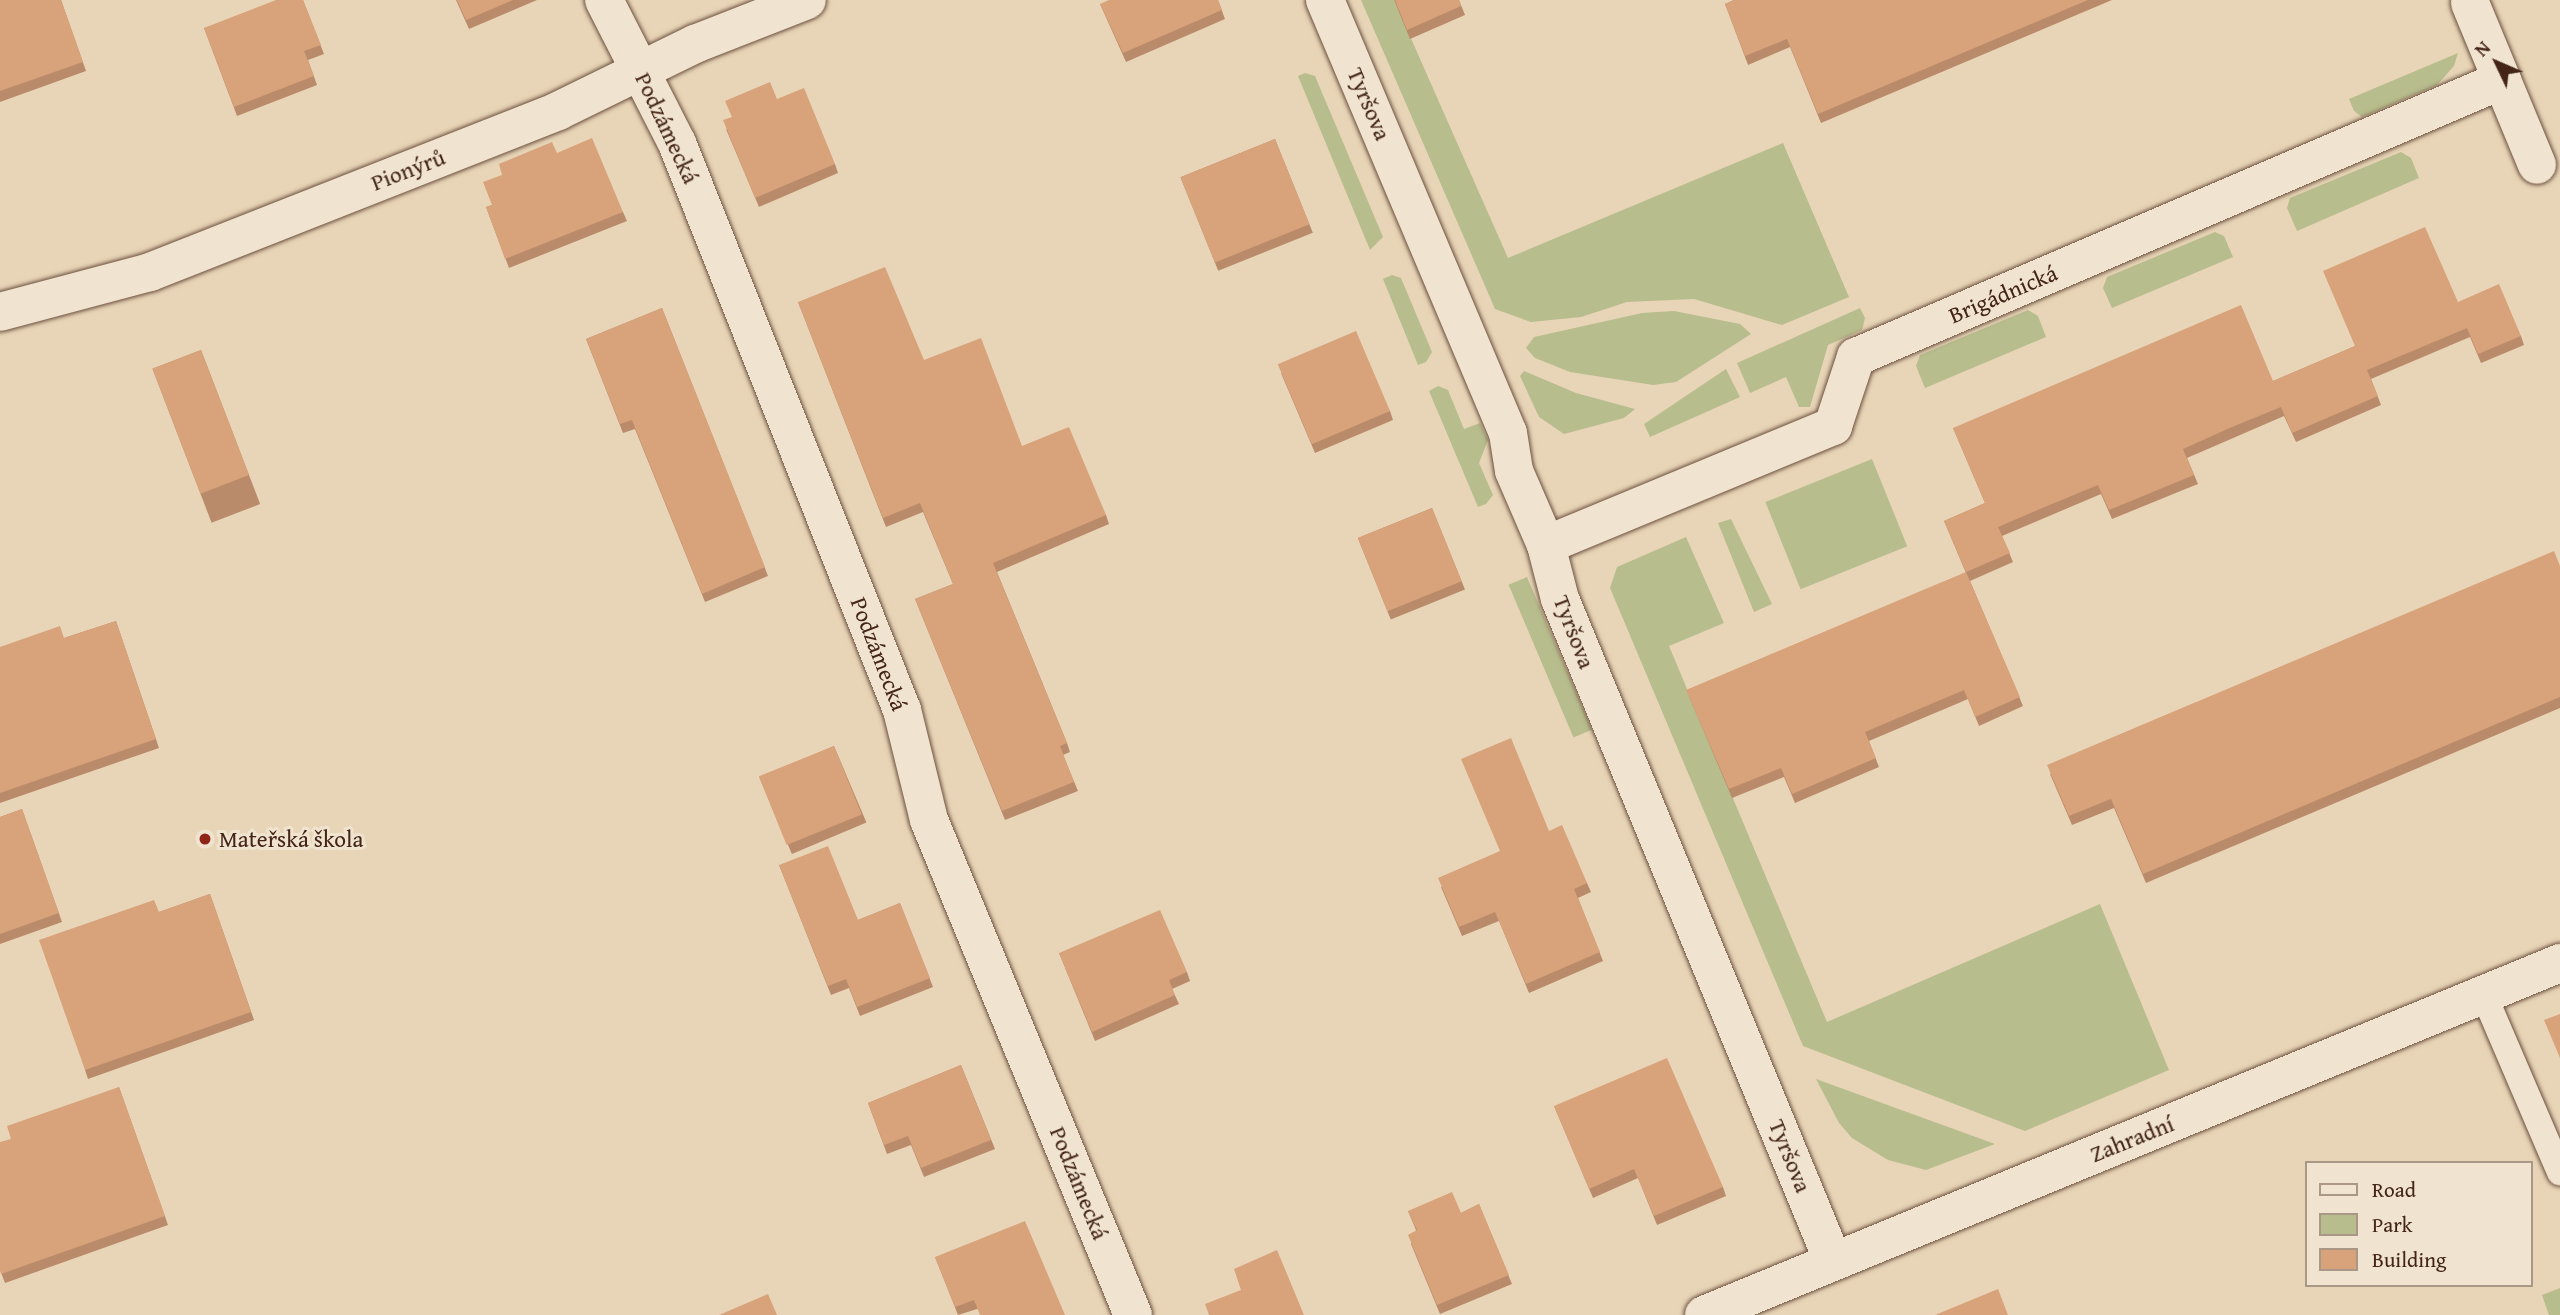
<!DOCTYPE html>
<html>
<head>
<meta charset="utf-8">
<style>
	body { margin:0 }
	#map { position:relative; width:2560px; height:1315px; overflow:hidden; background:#e8d5b7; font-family:"Gentium Book Plus",serif }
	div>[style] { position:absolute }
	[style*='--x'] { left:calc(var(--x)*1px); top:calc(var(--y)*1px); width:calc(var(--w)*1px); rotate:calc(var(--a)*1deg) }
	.green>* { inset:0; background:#b8bd8d; transform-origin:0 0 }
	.roads { filter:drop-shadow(0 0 2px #6c503f) drop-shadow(0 0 2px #6c503f) }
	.service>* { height:26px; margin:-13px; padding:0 13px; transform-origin:13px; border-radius:13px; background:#f0e4d0 }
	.minor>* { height:38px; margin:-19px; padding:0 19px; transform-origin:19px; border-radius:19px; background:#f0e4d0 }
	.wall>* { inset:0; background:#ba8b6a; transform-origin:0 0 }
	.building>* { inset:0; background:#d8a27b; transform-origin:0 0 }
	.dots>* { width:19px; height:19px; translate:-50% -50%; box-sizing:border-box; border:4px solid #f0e4d0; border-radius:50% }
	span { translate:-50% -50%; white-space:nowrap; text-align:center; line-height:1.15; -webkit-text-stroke:6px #f0e4d0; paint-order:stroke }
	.street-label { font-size:23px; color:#432417 }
	.poi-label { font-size:23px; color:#432417 }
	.left { translate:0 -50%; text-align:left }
	.legend { position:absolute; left:2305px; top:1161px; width:228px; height:126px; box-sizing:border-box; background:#f0e4d0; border:2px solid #ab9786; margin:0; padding:9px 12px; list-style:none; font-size:21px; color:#432417 }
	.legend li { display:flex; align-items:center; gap:14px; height:35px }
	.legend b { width:35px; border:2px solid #ab9786 }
	.north { position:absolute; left:2462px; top:28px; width:70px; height:70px; -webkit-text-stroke:5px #f0e4d0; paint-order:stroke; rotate:314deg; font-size:19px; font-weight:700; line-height:28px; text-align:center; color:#432417 }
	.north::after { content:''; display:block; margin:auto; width:24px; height:32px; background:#432417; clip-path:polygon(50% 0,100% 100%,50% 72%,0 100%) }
</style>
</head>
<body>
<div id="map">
	<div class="green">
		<i style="clip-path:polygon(1361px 0,1394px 0,1508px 258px,1783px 143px,1849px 297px,1782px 325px,1694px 299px,1627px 302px,1581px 317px,1531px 322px,1495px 309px)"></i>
		<i style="clip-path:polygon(2458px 53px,2454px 66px,2437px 85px,2362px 117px,2354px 111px,2349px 99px)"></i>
		<i style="clip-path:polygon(1305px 73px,1315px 76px,1383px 237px,1370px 250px,1298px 76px)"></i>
		<i style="clip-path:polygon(2401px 152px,2411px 158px,2419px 178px,2297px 231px,2287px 208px,2290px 198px)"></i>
		<i style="clip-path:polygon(2215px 232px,2224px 236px,2233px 257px,2112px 308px,2103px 288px,2107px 277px)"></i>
		<i style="clip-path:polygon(1392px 275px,1401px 278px,1432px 352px,1426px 362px,1418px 365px,1383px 279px)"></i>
		<i style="clip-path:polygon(1860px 308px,1865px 318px,1862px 330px,1828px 345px,1810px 407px,1799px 407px,1786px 377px,1750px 393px,1737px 363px)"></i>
		<i style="clip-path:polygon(2028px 310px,2038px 316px,2046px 337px,1925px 388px,1916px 366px,1920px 355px)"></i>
		<i style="clip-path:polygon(1674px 311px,1740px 324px,1751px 334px,1676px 382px,1653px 385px,1570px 372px,1535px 358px,1526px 348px,1534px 337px,1642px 313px)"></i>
		<i style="clip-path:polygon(1726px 369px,1740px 397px,1650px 437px,1644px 424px)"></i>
		<i style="clip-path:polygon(1524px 371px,1576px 393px,1635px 409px,1624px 418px,1564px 434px,1539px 417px,1520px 376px)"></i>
		<i style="clip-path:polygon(1438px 386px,1448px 390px,1464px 429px,1480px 423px,1488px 440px,1479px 463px,1493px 495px,1486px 504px,1478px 507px,1429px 391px)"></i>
		<i style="left:1872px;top:459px;width:94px;height:115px;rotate:68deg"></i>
		<i style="clip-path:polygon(1731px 519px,1772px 604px,1754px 612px,1718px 523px)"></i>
		<i style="clip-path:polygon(1686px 537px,1724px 623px,1669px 646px,1827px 1022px,2100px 904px,2169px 1070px,2025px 1131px,1803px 1046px,1610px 588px,1617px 567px)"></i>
		<i style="left:1527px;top:577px;width:166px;height:20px;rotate:67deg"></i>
		<i style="clip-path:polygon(1816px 1079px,1995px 1144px,1926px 1170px,1888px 1160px,1852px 1138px,1839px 1123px)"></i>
		<i style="clip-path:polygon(2560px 1288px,2560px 1315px,2549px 1315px,2542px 1295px)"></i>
	</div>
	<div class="roads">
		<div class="service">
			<i style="--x:2484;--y:995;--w:193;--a:66.8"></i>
		</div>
		<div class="minor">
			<i style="--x:604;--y:0;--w:161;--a:63"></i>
			<i style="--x:677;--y:143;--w:610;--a:68.36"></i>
			<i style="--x:902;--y:710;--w:113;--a:76.2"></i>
			<i style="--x:929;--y:820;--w:535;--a:67.6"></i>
			<i style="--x:1325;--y:0;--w:470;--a:67.1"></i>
			<i style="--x:1508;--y:433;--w:38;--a:81"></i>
			<i style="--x:1514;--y:471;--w:81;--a:66.6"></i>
			<i style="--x:1546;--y:545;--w:56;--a:75.5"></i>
			<i style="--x:1560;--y:599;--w:716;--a:67.59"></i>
			<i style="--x:2470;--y:3;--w:175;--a:67.5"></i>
			<i style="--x:0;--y:312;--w:155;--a:-14.9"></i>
			<i style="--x:150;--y:272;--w:439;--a:-21.5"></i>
			<i style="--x:558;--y:111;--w:153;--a:-26.1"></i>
			<i style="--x:695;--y:44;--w:120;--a:-21.4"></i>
			<i style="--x:1546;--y:545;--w:311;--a:-22.5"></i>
			<i style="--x:1833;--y:426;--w:73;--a:-71.6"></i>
			<i style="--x:1856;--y:357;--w:703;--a:-23.21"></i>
			<i style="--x:1704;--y:1315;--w:926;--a:-22.35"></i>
		</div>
	</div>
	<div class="wall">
		<i style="clip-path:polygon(0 0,61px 0,86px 71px,0 102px)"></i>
		<i style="clip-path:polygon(303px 0,324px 54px,308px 60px,317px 85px,237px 116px,204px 28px)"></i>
		<i style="clip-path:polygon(456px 0,537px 0,469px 29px)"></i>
		<i style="clip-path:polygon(1218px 0,1225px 19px,1126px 62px,1100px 4px)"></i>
		<i style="clip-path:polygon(1394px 0,1459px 0,1465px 15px,1410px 39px)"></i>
		<i style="clip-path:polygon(1734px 0,2112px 0,1821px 123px,1790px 47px,1748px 65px,1725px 4px)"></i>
		<i style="clip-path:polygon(726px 129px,835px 164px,838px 173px,759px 207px)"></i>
		<i style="left:1275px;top:139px;width:101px;height:102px;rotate:68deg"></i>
		<i style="clip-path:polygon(557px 153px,623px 212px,627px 221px,509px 268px,486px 207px,492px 205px)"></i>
		<i style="clip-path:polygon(798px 302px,924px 360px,1022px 446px,1106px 515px,1109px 524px,997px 572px,1067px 743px,1070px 752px,1063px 755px,1078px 791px,1005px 820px,915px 599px,953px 584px,923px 512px,886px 527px)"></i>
		<i style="clip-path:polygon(2458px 302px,2521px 336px,2524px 345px,2481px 363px,2470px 337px,2371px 379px,2381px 405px,2296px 442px,2284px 416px,2187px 458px,2198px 484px,2112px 519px,2101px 494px,2002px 536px,2013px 562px,1970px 581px,2023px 706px,1979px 726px,1968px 699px,1869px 741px,1879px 767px,1795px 803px,1784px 777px,1732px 798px,1690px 699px,1966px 573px,1944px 521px,1985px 503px,1953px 428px,2273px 381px)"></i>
		<i style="clip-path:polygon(662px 308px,768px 576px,705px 602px,635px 429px,623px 433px,586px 339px)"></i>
		<i style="left:201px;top:350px;width:165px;height:52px;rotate:69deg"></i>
		<i style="clip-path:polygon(1281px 373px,1390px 411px,1393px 420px,1315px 453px)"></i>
		<i style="left:1432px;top:508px;width:88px;height:80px;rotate:68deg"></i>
		<i style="clip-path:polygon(2560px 566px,2560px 708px,2146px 883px,2114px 808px,2072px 825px,2050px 774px)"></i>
		<i style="clip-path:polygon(116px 621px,159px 748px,0 803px,0 647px,64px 638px)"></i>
		<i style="left:834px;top:746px;width:83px;height:81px;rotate:67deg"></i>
		<i style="clip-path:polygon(22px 809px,62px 922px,0 944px,0 817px)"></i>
		<i style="clip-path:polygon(1549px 831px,1587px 883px,1591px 892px,1578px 898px,1603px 961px,1529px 993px,1499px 921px,1462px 936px,1441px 887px)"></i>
		<i style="clip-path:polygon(779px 865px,858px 920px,900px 903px,933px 987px,860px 1016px,849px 988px,831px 995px)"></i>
		<i style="clip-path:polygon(210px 894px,254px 1020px,88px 1079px,85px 1070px,159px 912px)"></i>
		<i style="clip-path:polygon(1059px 953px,1187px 972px,1190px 981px,1172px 989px,1179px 1004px,1095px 1041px)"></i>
		<i style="clip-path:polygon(961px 1065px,995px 1149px,924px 1177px,911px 1145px,887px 1154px,868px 1103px)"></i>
		<i style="clip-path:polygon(119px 1087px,168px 1225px,5px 1283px,0 1270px,11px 1139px)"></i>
		<i style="clip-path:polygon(1554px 1106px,1723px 1187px,1726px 1196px,1657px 1225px,1638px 1178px,1593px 1198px)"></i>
		<i style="clip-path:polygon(1479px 1204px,1512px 1284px,1440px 1314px,1411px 1244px,1416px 1230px,1408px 1211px,1461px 1213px)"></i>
		<i style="clip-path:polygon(935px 1257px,1065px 1315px,977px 1309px,958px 1315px)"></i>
	</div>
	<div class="building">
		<i style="clip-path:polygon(0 0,61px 0,83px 62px,0 91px)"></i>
		<i style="clip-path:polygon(276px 0,303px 0,321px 45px,304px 51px,314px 76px,234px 107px,204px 28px)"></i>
		<i style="clip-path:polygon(457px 0,513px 0,466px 20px)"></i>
		<i style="clip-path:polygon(1109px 0,1218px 0,1222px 10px,1123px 53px,1100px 4px)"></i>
		<i style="clip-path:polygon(1395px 0,1459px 0,1461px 6px,1407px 30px)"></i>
		<i style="clip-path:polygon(1734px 0,2088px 0,1818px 114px,1787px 39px,1745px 56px,1725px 4px)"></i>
		<i style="clip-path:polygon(770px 82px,777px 99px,804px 88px,835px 164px,755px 198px,723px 120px,732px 117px,725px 101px)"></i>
		<i style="clip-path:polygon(592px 138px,623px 212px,505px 259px,486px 207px,492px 205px,483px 182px,502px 175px,499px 164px,552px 142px,557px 153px)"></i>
		<i style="left:1275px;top:139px;width:92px;height:102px;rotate:68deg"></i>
		<i style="clip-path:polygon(2425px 227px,2458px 302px,2499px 284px,2521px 336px,2478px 354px,2467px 328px,2367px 370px,2378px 396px,2292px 433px,2281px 407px,2232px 427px,2183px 449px,2194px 475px,2109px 510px,2098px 485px,2047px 506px,1998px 527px,2010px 553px,1966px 572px,1944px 521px,1985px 503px,1953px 428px,2241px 305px,2273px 381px,2355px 346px,2323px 271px)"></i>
		<i style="clip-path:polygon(885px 267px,924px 360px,981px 338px,1022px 446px,1069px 427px,1106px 515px,993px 563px,1067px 743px,1060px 746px,1074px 782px,1002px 811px,915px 599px,953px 584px,920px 503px,883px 518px,798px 302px)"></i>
		<i style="clip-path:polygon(662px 308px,765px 567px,702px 594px,632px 420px,620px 424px,586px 339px)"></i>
		<i style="left:1356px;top:331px;width:87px;height:85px;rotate:67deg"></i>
		<i style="left:201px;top:350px;width:134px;height:52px;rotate:69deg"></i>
		<i style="left:1432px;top:508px;width:79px;height:80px;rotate:68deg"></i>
		<i style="clip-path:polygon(2554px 551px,2560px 566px,2560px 697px,2143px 874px,2111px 799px,2069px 816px,2047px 765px)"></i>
		<i style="clip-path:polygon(1966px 572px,2020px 697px,1975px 717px,1964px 690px,1865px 732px,1876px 758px,1792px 794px,1781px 768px,1729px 789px,1686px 690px)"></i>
		<i style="clip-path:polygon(116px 621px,156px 739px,0 793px,0 647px,60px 626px,64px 638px)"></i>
		<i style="clip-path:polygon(1511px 738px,1549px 831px,1562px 825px,1587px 883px,1574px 889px,1600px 952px,1526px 984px,1495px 912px,1459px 927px,1438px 878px,1500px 851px,1461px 759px)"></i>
		<i style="left:834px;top:746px;width:74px;height:81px;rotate:68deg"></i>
		<i style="clip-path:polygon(22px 809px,59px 913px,0 934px,0 817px)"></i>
		<i style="clip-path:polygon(828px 846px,858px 920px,900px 903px,930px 978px,857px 1007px,846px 979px,828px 986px,779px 865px)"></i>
		<i style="clip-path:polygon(210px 894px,251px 1012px,85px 1070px,39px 940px,154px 900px,159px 912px)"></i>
		<i style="clip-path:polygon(1160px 910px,1187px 972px,1169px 980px,1175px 995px,1092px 1032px,1059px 953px)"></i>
		<i style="clip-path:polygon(2560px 1014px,2560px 1058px,2544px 1020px)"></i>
		<i style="clip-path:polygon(1667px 1058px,1723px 1187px,1654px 1216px,1634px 1169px,1589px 1189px,1554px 1106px)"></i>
		<i style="clip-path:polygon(961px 1065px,991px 1140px,921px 1168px,908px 1136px,884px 1145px,868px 1103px)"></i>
		<i style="clip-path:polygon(119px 1087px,165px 1216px,1px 1274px,0 1270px,0 1142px,11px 1139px,7px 1126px)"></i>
		<i style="clip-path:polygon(1452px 1192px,1461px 1213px,1479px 1204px,1509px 1275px,1437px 1305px,1408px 1235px,1417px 1230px,1408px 1211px)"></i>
		<i style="clip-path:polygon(1025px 1221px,1065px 1315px,980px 1315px,974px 1300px,955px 1307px,935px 1257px)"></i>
		<i style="clip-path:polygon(1277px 1250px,1304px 1315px,1209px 1315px,1205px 1304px,1241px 1290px,1234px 1269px)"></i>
		<i style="clip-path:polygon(1998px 1289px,2008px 1315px,1935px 1315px)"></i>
		<i style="clip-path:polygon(768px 1294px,777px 1315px,719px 1315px)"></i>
	</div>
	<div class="dots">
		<i style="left:205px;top:839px;background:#8f2418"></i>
	</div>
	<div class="street-label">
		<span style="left:1369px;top:104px;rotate:67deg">Tyršova</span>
		<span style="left:667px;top:128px;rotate:65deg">Podzámecká</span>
		<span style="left:408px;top:170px;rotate:-21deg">Pionýrů</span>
		<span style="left:2003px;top:294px;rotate:-23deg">Brigádnická</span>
		<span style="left:1574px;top:632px;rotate:69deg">Tyršova</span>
		<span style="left:879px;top:654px;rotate:69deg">Podzámecká</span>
		<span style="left:2132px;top:1139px;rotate:-22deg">Zahradní</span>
		<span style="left:1790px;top:1156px;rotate:68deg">Tyršova</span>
		<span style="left:1079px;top:1183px;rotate:68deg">Podzámecká</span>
	</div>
	<div class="poi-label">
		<span class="left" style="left:219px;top:839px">Mateřská škola</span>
	</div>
	<ul class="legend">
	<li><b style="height:9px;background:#f0e4d0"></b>Road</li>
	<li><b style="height:19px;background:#b8bd8d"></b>Park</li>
	<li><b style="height:19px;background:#d8a27b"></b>Building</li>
	</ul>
	<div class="north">N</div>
</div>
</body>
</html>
